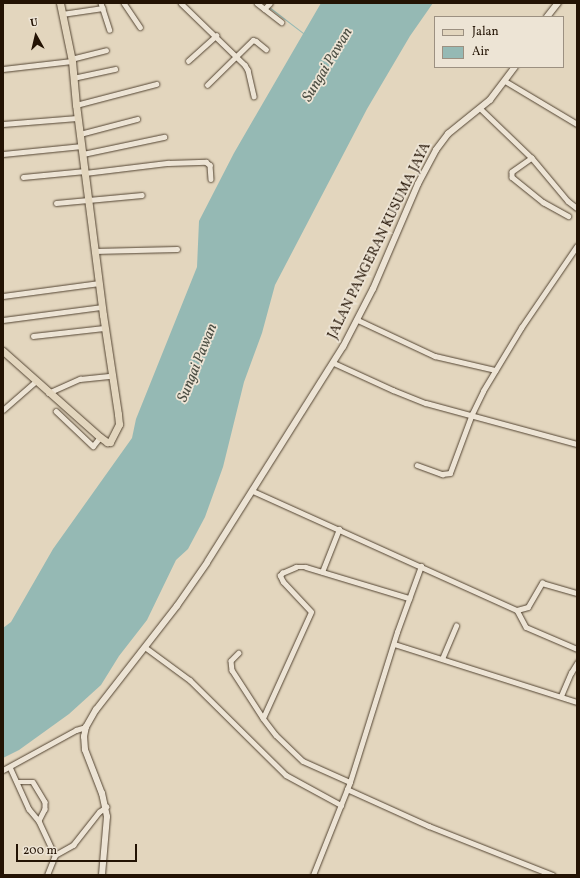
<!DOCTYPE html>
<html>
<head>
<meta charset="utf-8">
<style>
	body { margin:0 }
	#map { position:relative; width:580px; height:878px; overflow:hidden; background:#e3d6be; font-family:Vollkorn,serif }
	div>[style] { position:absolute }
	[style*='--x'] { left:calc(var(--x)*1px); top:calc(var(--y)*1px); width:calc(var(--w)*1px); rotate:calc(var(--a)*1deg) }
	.water>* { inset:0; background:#95b9b4 }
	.stream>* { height:1px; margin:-0.5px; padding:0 0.5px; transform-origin:0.5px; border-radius:0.5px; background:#95b9b4 }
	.roads { filter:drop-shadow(0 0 1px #534432) drop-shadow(0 0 1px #534432) }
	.minor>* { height:4.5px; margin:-2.25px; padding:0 2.25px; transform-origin:2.25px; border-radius:2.25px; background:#ede4d5 }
	.tertiary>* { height:5.5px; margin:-2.75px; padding:0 2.75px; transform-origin:2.75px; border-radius:2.75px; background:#ede4d5 }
	.primary>* { height:7px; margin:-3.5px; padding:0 3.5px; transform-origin:3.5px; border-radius:3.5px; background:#e3d6be }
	span { translate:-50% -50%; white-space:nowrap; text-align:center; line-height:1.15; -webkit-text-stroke:3.5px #ede4d5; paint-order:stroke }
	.street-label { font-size:14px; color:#231304 }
	.water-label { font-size:15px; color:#4b4d42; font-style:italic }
	.frame { position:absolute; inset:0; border:4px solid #231304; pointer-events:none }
	.legend { position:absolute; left:434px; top:16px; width:130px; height:52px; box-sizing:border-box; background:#ede4d5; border:1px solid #9c9081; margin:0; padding:5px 7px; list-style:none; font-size:12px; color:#231304 }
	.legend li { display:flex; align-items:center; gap:8px; height:20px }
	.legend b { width:20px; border:1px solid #9c9081 }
	.north { position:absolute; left:16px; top:16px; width:40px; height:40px; -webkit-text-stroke:3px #ede4d5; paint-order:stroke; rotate:352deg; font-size:11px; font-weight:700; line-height:16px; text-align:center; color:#231304 }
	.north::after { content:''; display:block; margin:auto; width:14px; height:18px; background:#231304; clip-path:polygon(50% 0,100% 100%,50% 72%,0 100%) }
	.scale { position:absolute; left:16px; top:844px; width:121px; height:18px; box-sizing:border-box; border:2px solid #231304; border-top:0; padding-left:5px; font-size:12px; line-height:14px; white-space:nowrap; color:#231304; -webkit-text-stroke:3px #ede4d5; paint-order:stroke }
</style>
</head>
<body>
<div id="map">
	<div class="water">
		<i style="clip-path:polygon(321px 3px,433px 3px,410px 36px,367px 109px,275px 285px,262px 333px,244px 382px,223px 467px,205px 517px,188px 549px,176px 560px,147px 620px,119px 656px,101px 685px,69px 714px,19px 750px,3px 758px,3px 628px,11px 622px,53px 549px,132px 438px,136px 419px,197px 267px,199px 221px,234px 153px)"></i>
	</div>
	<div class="stream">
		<i style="--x:269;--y:7;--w:43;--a:37.4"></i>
	</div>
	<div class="roads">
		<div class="minor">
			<i style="--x:101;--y:3;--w:28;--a:72"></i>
			<i style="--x:124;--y:3;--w:29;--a:56"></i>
			<i style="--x:181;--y:3;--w:89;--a:44.1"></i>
			<i style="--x:245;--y:65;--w:6;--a:59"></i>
			<i style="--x:248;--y:70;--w:27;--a:77"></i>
			<i style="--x:257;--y:3;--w:31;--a:38"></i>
			<i style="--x:264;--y:9;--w:8;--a:-45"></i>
			<i style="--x:62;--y:14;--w:41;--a:-8.3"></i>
			<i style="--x:71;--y:59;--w:36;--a:-14"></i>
			<i style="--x:188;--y:61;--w:38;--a:-42"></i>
			<i style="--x:3;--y:69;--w:69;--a:-6.6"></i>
			<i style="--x:73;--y:78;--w:43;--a:-12.1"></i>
			<i style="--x:505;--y:81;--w:84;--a:30.8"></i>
			<i style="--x:207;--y:85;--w:64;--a:-44.4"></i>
			<i style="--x:253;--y:40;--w:3;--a:18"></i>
			<i style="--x:256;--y:41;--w:13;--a:39"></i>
			<i style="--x:76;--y:105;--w:83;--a:-14.7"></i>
			<i style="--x:480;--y:108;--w:72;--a:43.9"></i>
			<i style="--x:532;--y:158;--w:56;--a:50.1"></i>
			<i style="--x:568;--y:201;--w:11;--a:38"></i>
			<i style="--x:3;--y:124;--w:74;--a:-4.6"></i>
			<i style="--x:80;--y:134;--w:59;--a:-14.7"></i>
			<i style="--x:3;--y:154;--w:79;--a:-5.8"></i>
			<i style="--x:83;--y:154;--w:83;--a:-11.9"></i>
			<i style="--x:532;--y:158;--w:24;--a:145"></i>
			<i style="--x:512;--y:172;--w:5;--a:90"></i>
			<i style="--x:512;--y:177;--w:40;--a:39"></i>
			<i style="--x:543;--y:202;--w:29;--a:29"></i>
			<i style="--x:85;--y:173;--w:84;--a:-6.9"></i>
			<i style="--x:168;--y:163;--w:38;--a:-2"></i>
			<i style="--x:206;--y:162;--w:5;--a:37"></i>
			<i style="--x:210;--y:165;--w:14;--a:86"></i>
			<i style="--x:23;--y:177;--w:62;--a:-5.5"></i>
			<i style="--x:56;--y:203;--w:86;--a:-5.3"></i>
			<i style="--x:94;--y:251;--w:83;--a:-1.4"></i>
			<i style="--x:3;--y:296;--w:97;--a:-7.7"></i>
			<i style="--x:3;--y:320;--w:100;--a:-7.5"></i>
			<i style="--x:358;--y:320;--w:85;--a:25.1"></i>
			<i style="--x:435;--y:356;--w:62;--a:13.1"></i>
			<i style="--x:33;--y:336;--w:71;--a:-6.4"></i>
			<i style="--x:334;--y:363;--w:65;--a:24.6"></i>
			<i style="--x:393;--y:390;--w:35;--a:22"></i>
			<i style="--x:426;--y:403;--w:156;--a:15.2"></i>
			<i style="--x:48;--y:393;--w:35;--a:-24"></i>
			<i style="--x:80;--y:379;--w:31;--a:-6"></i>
			<i style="--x:3;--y:410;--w:44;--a:-41.3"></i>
			<i style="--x:56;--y:411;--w:51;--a:43.4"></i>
			<i style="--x:93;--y:446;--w:11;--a:-52"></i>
			<i style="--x:417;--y:465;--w:27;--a:20"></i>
			<i style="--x:442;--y:474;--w:8;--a:-7"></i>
			<i style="--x:450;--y:473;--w:63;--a:-69.6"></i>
			<i style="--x:472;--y:414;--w:25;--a:-64"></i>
			<i style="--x:483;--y:391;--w:74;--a:-58.9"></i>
			<i style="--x:521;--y:328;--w:99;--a:-55.7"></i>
			<i style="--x:253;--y:491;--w:290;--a:24.3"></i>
			<i style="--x:517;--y:610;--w:11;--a:-15"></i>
			<i style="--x:528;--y:607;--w:28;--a:-60"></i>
			<i style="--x:542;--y:583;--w:36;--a:16"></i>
			<i style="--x:322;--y:572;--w:46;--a:-68.4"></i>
			<i style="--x:517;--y:610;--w:19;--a:62"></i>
			<i style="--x:526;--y:627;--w:56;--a:23.3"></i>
			<i style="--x:394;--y:644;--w:192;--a:17.6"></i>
			<i style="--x:145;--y:647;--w:56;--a:36.3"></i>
			<i style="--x:190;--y:680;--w:135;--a:44.7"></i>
			<i style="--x:286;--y:775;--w:63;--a:28.6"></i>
			<i style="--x:239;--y:653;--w:11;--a:135"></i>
			<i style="--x:231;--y:661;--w:9;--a:84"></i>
			<i style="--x:232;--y:670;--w:57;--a:57.1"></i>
			<i style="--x:263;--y:718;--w:21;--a:53"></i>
			<i style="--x:276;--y:735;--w:37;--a:44"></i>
			<i style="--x:303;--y:761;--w:51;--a:24.1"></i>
			<i style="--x:442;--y:659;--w:36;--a:-67"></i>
			<i style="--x:561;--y:696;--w:25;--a:-67"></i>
			<i style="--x:571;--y:673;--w:12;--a:-59"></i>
			<i style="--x:263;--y:718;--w:116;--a:-65.6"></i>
			<i style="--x:311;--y:612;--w:41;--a:-133"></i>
			<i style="--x:283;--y:582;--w:7;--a:-117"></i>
			<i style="--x:280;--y:576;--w:4;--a:-56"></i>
			<i style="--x:282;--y:573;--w:15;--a:-23"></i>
			<i style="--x:296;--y:567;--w:10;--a:0"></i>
			<i style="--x:306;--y:567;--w:108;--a:16.8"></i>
			<i style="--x:10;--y:767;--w:46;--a:65.7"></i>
			<i style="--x:29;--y:809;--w:16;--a:50"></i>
			<i style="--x:39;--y:821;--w:38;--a:65"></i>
			<i style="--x:3;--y:770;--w:83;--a:-28.7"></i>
			<i style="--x:76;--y:730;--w:10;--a:-17"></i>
			<i style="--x:18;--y:782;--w:15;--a:0"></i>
			<i style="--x:33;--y:782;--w:23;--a:59"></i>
			<i style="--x:45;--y:802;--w:7;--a:90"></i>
			<i style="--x:45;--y:809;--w:13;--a:117"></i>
			<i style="--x:347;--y:789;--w:90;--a:24.3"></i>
			<i style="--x:429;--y:826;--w:133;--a:21.6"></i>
			<i style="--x:47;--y:875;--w:22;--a:-68"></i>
			<i style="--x:55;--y:855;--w:21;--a:-29"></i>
			<i style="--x:73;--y:845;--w:42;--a:-51.8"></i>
			<i style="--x:99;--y:812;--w:9;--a:-36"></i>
			<i style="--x:313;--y:875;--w:100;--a:-68.3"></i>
			<i style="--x:350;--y:782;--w:157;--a:-72.6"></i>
			<i style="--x:397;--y:632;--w:70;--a:-70"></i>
		</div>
		<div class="tertiary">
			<i style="--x:547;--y:17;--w:18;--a:-52"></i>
			<i style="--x:208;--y:561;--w:253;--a:-57.8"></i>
			<i style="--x:343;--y:347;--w:65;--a:-62.7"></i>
			<i style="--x:373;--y:289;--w:114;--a:-66.8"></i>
			<i style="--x:418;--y:184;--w:38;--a:-62"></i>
			<i style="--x:436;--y:150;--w:20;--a:-53"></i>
			<i style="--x:448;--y:134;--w:54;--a:-39"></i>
			<i style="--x:490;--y:100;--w:41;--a:-52.9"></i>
			<i style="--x:102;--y:875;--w:58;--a:-85.1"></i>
			<i style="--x:107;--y:817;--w:24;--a:-102"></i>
			<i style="--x:102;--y:794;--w:47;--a:-111.1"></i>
			<i style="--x:85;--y:750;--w:13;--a:-94"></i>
			<i style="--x:84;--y:737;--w:10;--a:-79"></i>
			<i style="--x:86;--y:727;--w:20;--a:-60"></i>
			<i style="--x:96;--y:710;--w:132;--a:-52.1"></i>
			<i style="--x:177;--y:606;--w:52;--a:-55.1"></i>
		</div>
		<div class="primary">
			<i style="--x:3;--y:351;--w:130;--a:41.6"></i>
			<i style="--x:100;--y:437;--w:9;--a:36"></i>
			<i style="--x:107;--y:442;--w:3;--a:0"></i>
			<i style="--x:110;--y:442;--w:20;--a:-63"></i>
			<i style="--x:119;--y:424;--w:10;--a:-96"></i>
			<i style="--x:118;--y:414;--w:100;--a:-98.6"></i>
			<i style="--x:103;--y:315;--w:212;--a:-97.3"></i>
			<i style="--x:76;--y:105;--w:44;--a:-95.2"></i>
			<i style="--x:72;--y:61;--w:59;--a:-101.7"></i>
		</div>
	</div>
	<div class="street-label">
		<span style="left:380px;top:241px;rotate:-64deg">JALAN PANGERAN KUSUMA JAYA</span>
	</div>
	<div class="water-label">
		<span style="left:328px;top:65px;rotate:-59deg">Sungai Pawan</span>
		<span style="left:198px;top:363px;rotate:-68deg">Sungai Pawan</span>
	</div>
	<div class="frame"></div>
	<ul class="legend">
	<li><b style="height:5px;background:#e3d6be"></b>Jalan</li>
	<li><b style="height:11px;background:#95b9b4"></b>Air</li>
	</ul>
	<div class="north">U</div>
	<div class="scale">200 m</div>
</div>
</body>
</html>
